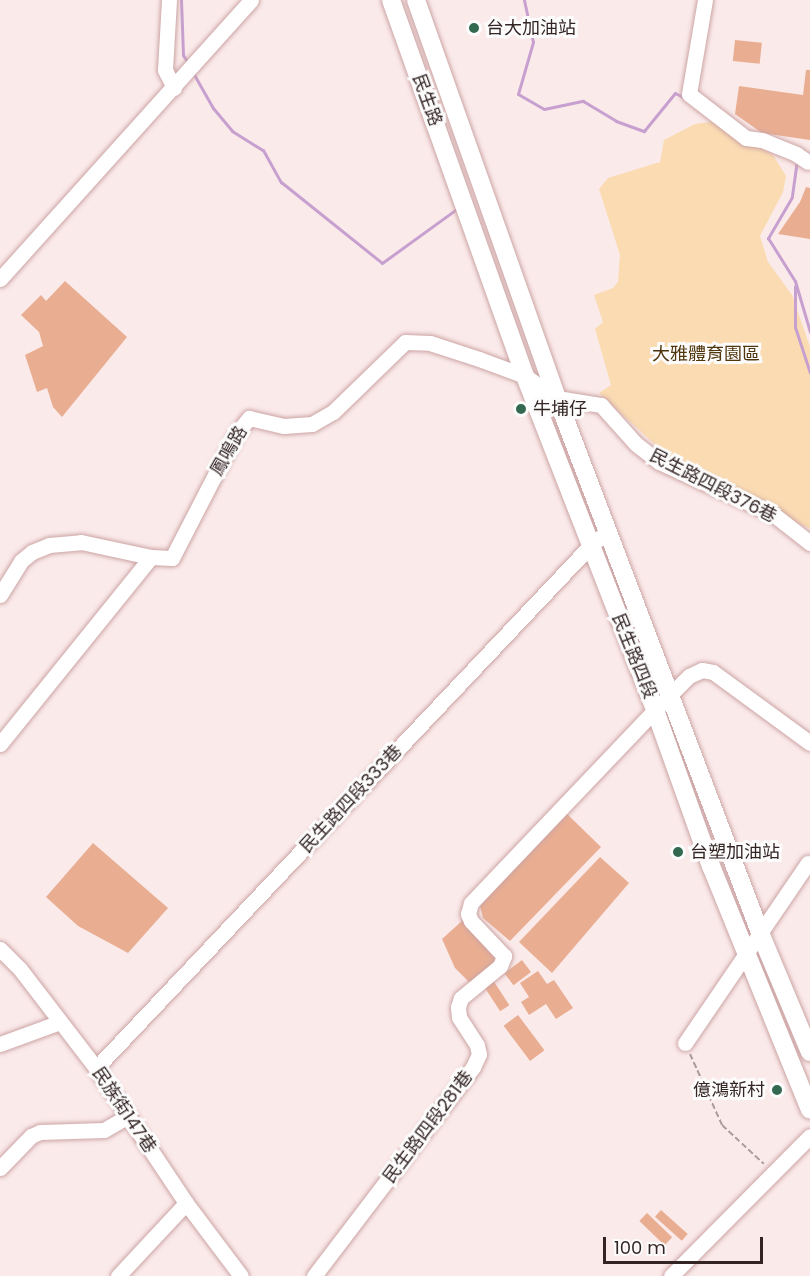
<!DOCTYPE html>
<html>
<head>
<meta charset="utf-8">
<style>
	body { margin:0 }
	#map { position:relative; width:810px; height:1276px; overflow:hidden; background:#fbeaea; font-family:Poppins,"Noto Sans TC",sans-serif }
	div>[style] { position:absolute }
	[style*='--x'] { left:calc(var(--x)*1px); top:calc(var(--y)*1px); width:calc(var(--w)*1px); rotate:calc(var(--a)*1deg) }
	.green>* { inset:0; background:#fadbb2 }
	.stream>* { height:3px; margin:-1.5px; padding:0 1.5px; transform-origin:1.5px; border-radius:1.5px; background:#c7a0d0 }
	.building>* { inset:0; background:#e9ae92; transform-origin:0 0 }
	.path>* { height:2px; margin-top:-1px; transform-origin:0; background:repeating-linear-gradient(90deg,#ab9b9b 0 6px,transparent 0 9px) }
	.roads { filter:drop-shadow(0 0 2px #cca4a4) drop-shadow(0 0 2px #cca4a4) }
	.minor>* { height:15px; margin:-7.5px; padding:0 7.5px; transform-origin:7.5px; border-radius:7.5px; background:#fff }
	.major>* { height:18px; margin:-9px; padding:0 9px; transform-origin:9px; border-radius:9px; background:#fff }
	.dots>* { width:16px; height:16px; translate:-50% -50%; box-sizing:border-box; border:3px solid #fcfcfc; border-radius:50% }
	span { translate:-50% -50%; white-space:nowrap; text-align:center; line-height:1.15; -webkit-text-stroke:6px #fcfcfc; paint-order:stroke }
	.poi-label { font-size:18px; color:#342525 }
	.left { translate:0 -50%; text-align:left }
	.right { translate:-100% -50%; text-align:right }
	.street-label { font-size:18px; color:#342525 }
	.park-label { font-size:18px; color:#50360d }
	.scale { position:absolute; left:603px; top:1237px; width:160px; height:27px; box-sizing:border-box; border:3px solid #342525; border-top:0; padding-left:8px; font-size:18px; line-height:21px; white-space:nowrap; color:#342525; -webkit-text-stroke:4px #fcfcfc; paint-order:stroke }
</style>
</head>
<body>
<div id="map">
	<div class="green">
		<i style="clip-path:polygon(717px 121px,773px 155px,786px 176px,783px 192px,760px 236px,768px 262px,792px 295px,810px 347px,810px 529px,664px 453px,599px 393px,611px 385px,595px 329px,603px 322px,594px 295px,613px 288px,618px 282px,620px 255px,599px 189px,608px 178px,660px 162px,664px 140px,695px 124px)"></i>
	</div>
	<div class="stream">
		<i style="--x:181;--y:0;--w:55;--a:87.9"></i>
		<i style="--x:183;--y:55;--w:9;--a:58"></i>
		<i style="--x:524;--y:0;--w:43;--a:77.9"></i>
		<i style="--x:533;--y:42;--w:54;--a:106.1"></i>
		<i style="--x:518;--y:94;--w:30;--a:30"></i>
		<i style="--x:544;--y:109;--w:40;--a:-12"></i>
		<i style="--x:583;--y:101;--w:39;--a:31"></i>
		<i style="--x:616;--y:121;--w:30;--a:20"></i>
		<i style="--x:644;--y:131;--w:49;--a:-50.8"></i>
		<i style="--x:675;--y:93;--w:11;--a:27"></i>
		<i style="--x:192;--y:71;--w:43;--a:60.4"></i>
		<i style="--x:213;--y:108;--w:30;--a:50"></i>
		<i style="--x:232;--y:131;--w:36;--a:32"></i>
		<i style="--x:263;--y:150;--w:37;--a:61"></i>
		<i style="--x:281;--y:182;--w:129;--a:38.7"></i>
		<i style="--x:382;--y:263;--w:94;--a:-35.9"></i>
		<i style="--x:797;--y:160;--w:37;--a:98"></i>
		<i style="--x:792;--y:197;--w:48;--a:120.3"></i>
		<i style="--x:768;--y:238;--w:51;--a:57.9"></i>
		<i style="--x:795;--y:281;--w:53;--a:73.6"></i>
		<i style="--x:795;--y:286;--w:41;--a:90"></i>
		<i style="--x:795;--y:327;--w:48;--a:71.9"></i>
	</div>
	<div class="building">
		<i style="left:735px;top:40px;width:27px;height:21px;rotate:6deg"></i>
		<i style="clip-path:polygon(806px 70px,810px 70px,810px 140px,762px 133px,735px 114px,739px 86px,803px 95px)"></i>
		<i style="clip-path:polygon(806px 187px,810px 188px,810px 239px,778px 234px,800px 202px)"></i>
		<i style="clip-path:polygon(65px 281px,127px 337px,62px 417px,53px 407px,47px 388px,37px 392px,25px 355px,43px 346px,39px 332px,21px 315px,41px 295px,46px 301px)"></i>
		<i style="clip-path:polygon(566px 813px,601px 847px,510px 941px,483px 918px,480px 906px)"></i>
		<i style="clip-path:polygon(93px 843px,168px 908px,128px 953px,78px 926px,46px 897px)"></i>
		<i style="clip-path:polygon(600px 857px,629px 883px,552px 973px,519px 942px)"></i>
		<i style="clip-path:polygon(463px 920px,498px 961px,470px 983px,455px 968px,442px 939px)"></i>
		<i style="left:522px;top:960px;width:15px;height:22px;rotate:53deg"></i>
		<i style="clip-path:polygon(538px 971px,547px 984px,554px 980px,573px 1008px,556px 1019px,546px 1004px,529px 1015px,521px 1002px,529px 997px,520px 983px)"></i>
		<i style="left:493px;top:980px;width:30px;height:11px;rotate:57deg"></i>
		<i style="left:518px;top:1015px;width:44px;height:18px;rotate:53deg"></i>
		<i style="left:661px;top:1210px;width:36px;height:9px;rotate:42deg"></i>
		<i style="left:647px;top:1213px;width:35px;height:11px;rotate:44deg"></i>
	</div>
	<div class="path">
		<i style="--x:690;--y:1054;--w:78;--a:65.7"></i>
		<i style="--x:722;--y:1125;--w:57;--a:42.9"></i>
	</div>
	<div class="roads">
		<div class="minor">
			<i style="--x:169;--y:0;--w:70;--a:93.3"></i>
			<i style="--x:165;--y:70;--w:20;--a:63"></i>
			<i style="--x:705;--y:0;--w:95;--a:99.7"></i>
			<i style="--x:689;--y:94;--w:72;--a:37.7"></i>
			<i style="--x:746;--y:138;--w:16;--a:7"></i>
			<i style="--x:762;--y:140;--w:37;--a:22"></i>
			<i style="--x:796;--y:154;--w:14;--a:34"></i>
			<i style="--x:0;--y:279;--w:375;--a:-48"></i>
			<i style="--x:0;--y:595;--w:40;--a:-58"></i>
			<i style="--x:21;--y:561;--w:14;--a:-39"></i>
			<i style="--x:32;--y:552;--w:18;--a:-22"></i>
			<i style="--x:49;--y:545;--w:32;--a:-5"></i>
			<i style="--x:81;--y:542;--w:72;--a:12.1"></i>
			<i style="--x:151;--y:557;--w:21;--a:3"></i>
			<i style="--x:172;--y:558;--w:140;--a:-62.7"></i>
			<i style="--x:236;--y:434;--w:21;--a:-51"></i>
			<i style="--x:249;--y:418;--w:36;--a:13"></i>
			<i style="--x:284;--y:426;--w:28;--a:-4"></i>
			<i style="--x:312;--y:424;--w:24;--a:-30"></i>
			<i style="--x:333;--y:412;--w:100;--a:-44.2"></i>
			<i style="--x:405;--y:342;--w:25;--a:2"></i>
			<i style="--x:430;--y:343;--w:52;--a:18.1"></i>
			<i style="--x:479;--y:359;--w:49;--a:20.3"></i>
			<i style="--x:525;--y:376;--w:39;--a:35"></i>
			<i style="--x:557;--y:398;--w:45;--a:9"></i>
			<i style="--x:601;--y:405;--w:52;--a:48.1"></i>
			<i style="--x:636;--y:444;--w:29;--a:38"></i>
			<i style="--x:659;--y:462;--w:125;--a:24.5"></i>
			<i style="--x:773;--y:514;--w:47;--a:38.1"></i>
			<i style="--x:0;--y:744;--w:240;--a:-51.1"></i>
			<i style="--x:0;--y:949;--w:28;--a:45"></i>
			<i style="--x:20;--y:969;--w:125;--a:52.5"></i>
			<i style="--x:96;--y:1068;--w:162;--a:56.3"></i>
			<i style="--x:186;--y:1203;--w:91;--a:53"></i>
			<i style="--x:685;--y:1043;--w:218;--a:-55.7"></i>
			<i style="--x:0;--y:1044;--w:64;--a:-20.1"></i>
			<i style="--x:96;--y:1068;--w:719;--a:-46.58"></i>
			<i style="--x:590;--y:546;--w:23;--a:-40"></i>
			<i style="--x:0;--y:1168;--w:45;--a:-45.9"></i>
			<i style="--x:31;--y:1136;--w:10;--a:-24"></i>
			<i style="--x:40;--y:1132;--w:64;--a:-1.8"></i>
			<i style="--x:104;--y:1130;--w:28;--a:-30"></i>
			<i style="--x:118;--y:1276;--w:100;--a:-47"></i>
			<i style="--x:314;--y:1276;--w:263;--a:-52.7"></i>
			<i style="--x:473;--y:1067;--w:14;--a:-65"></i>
			<i style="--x:479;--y:1054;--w:9;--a:-103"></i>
			<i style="--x:477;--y:1045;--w:33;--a:-123"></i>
			<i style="--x:459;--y:1017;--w:10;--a:-96"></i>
			<i style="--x:458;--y:1007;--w:9;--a:-72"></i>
			<i style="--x:461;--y:998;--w:50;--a:-39.4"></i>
			<i style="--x:500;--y:966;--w:11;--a:-68"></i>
			<i style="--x:504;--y:956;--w:48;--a:-133.3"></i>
			<i style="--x:471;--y:921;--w:8;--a:-113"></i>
			<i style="--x:468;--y:914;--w:11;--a:-75"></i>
			<i style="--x:471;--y:903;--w:267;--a:-46.4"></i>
			<i style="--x:655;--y:710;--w:48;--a:-45"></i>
			<i style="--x:689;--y:676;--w:14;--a:-25"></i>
			<i style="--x:702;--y:670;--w:11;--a:10"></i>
			<i style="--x:713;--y:672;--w:120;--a:36.2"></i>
			<i style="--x:671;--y:1276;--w:197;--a:-45.2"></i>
		</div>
		<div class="major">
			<i style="--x:391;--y:0;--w:399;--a:70.4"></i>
			<i style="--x:525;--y:376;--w:358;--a:68.7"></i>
			<i style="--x:655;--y:710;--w:166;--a:70.3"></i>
			<i style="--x:711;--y:866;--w:263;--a:67.9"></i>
			<i style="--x:416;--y:0;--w:422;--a:70.5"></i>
			<i style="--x:557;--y:398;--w:574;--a:69.2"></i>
			<i style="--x:761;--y:935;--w:127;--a:67.3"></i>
		</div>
	</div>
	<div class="dots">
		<i style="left:474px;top:28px;background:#336950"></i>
		<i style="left:521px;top:409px;background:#336950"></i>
		<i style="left:678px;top:852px;background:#336950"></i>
		<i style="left:777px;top:1090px;background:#336950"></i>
	</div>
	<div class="poi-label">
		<span class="left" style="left:486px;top:28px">台大加油站</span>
		<span class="left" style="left:533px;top:409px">牛埔仔</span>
		<span class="left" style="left:690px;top:852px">台塑加油站</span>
		<span class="right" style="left:765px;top:1090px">億鴻新村</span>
	</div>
	<div class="street-label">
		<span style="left:427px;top:100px;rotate:70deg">民生路</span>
		<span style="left:229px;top:451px;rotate:-60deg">鳳鳴路</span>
		<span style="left:713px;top:486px;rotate:27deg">民生路四段376巷</span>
		<span style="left:634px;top:656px;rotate:68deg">民生路四段</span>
		<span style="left:351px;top:799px;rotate:-47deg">民生路四段333巷</span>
		<span style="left:124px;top:1110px;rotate:56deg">民族街147巷</span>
		<span style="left:428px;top:1127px;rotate:-53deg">民生路四段281巷</span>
	</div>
	<div class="park-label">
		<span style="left:706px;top:354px">大雅體育園區</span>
	</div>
	<div class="scale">100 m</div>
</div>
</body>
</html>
